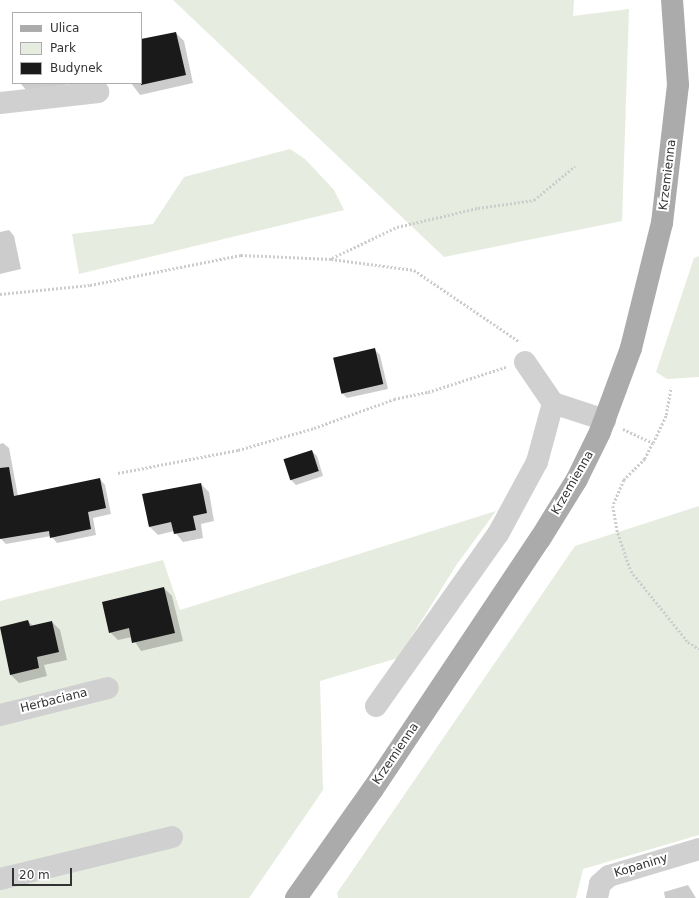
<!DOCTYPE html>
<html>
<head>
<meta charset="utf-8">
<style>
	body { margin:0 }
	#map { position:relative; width:699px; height:898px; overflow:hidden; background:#fff; font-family:"DejaVu Sans",sans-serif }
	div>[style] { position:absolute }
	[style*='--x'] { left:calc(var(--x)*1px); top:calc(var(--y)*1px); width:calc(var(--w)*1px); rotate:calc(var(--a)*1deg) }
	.green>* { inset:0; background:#e6ecdf }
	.shadow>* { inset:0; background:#0003 }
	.building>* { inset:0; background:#1a1a1a; transform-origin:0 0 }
	.path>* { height:2.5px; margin-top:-1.25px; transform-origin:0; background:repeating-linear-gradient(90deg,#cdcdcd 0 2px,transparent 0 4px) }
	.minor>* { height:22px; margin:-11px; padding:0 11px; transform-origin:11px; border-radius:11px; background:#d0d0d0 }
	.major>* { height:22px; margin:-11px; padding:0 11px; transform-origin:11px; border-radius:11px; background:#ababab }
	span { translate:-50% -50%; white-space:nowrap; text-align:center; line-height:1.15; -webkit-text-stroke:4px #fff; paint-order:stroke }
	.street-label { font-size:12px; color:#333 }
	.legend { position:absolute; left:12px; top:12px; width:130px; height:72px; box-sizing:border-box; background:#fff; border:1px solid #adadad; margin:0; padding:5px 7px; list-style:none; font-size:12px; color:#333 }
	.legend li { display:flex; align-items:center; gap:8px; height:20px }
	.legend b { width:20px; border:1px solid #adadad }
	.scale { position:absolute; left:12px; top:868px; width:60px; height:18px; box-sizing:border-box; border:2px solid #333; border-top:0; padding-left:5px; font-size:12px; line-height:14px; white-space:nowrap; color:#333; -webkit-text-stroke:3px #fff; paint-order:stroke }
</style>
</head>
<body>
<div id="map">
	<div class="green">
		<i style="clip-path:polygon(173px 0,574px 0,573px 16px,629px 9px,622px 221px,444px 257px)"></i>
		<i style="clip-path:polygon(290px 149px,305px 159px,334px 190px,344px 210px,79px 274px,72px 234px,153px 224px,184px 177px)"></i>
		<i style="clip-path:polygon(699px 256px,699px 377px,667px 379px,656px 372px,694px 258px)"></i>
		<i style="clip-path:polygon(699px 506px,699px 835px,583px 869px,576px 898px,338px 898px,337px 893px,575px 546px)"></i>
		<i style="clip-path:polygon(496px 511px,457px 564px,398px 658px,320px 681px,323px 790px,249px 898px,0 898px,0 601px,163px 560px,180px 610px)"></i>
	</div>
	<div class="shadow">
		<i style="clip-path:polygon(176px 33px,184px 41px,193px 83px,140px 95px,131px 83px,141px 83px,141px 40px)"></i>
		<i style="clip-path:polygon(20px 83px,69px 83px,69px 84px,28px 92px)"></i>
		<i style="clip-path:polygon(9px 230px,14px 236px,21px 269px,0 274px,0 232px)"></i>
		<i style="clip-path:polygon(374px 349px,380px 355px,388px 389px,347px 398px,342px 393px)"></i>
		<i style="clip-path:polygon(3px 443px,9px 448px,18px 496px,100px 479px,105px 485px,111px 514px,93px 518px,96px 535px,57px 543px,51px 536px,6px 544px,1px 539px,0 532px,0 444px)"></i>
		<i style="clip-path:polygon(312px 451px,317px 456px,323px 476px,296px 485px,291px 480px,284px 460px)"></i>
		<i style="clip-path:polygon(201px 484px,209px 492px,214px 521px,201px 524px,203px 538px,183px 542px,174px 531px,158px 535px,150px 527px)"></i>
		<i style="clip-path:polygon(164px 588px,172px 596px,183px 641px,141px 651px,132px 637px,118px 640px,110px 632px)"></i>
		<i style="clip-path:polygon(28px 621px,33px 626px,52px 622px,60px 630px,67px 660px,44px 665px,47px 676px,19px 683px,11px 675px,0 628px)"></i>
		<i style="clip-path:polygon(688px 885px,696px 898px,665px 898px,664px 892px)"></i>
	</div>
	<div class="building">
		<i style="clip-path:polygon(176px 32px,186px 75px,141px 85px,141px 39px)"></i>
		<i style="left:375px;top:348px;width:37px;height:43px;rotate:77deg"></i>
		<i style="left:312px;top:450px;width:22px;height:30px;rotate:72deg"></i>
		<i style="clip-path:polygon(9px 467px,14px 496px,100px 478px,106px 508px,88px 512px,91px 529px,50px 538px,49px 531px,0 539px,0 468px)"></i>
		<i style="clip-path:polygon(201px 483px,207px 513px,193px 516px,196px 530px,174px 534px,171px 522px,149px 527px,142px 494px)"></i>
		<i style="clip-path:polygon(164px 587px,175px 633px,132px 643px,129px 628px,109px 633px,102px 602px)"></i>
		<i style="clip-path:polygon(28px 620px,30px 626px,52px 621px,59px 652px,37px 657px,39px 668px,10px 675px,0 627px)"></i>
	</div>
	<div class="path">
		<i style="--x:332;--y:258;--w:72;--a:-25.5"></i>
		<i style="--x:397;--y:227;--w:83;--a:-13.2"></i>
		<i style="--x:478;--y:208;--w:57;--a:-8.1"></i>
		<i style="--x:534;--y:200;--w:53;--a:-39.7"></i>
		<i style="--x:0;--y:294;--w:90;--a:-5.7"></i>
		<i style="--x:90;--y:285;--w:154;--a:-11.2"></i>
		<i style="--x:241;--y:255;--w:90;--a:2.5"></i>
		<i style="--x:331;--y:259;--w:84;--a:7.5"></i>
		<i style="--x:414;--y:270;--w:128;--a:34.2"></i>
		<i style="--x:623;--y:429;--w:33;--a:25"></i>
		<i style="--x:653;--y:443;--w:18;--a:117"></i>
		<i style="--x:645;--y:459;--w:30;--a:135"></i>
		<i style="--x:624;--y:480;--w:28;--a:113"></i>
		<i style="--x:613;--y:506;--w:27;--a:80"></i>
		<i style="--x:618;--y:533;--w:40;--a:71.1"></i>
		<i style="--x:631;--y:571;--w:91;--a:51.2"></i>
		<i style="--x:688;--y:642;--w:13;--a:32"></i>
		<i style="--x:653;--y:443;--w:31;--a:-65"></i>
		<i style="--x:666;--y:415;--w:28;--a:-80"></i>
		<i style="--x:118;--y:473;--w:122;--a:-10.9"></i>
		<i style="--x:238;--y:450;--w:79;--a:-16.1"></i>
		<i style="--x:314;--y:428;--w:85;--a:-19.9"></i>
		<i style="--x:394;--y:399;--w:35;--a:-12"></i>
		<i style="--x:428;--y:392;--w:82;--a:-17.8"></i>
	</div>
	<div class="minor">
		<i style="--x:0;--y:103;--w:99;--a:-6.4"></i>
		<i style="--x:525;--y:362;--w:50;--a:55.7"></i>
		<i style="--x:553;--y:403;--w:55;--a:18.1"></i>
		<i style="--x:376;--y:706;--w:211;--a:-54.7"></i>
		<i style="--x:498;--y:534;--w:82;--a:-61.6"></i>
		<i style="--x:537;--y:462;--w:61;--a:-74.8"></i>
		<i style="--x:0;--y:715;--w:111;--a:-14"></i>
		<i style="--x:0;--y:879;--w:177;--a:-13.7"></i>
		<i style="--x:597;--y:898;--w:14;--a:-78"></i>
		<i style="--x:600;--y:884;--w:12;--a:-42"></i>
		<i style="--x:609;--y:876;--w:94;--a:-16.7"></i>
	</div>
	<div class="major">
		<i style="--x:296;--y:898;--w:133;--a:-54.8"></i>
		<i style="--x:373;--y:789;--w:301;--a:-56.3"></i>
		<i style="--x:540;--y:539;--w:70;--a:-58.3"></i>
		<i style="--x:577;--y:479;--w:52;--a:-63.9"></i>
		<i style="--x:600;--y:432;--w:90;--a:-69.7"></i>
		<i style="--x:631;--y:348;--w:129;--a:-76.1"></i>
		<i style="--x:662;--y:223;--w:139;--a:-83.4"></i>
		<i style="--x:678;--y:85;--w:85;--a:-94"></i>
	</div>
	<div class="street-label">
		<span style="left:668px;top:175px;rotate:-83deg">Krzemienna</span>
		<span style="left:573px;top:483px;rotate:-60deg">Krzemienna</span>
		<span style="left:54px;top:701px;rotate:-14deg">Herbaciana</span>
		<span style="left:396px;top:754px;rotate:-56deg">Krzemienna</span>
		<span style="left:641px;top:866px;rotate:-17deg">Kopaniny</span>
	</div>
	<ul class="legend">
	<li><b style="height:5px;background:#ababab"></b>Ulica</li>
	<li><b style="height:11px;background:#e6ecdf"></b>Park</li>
	<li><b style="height:11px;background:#1a1a1a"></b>Budynek</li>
	</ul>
	<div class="scale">20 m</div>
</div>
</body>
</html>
